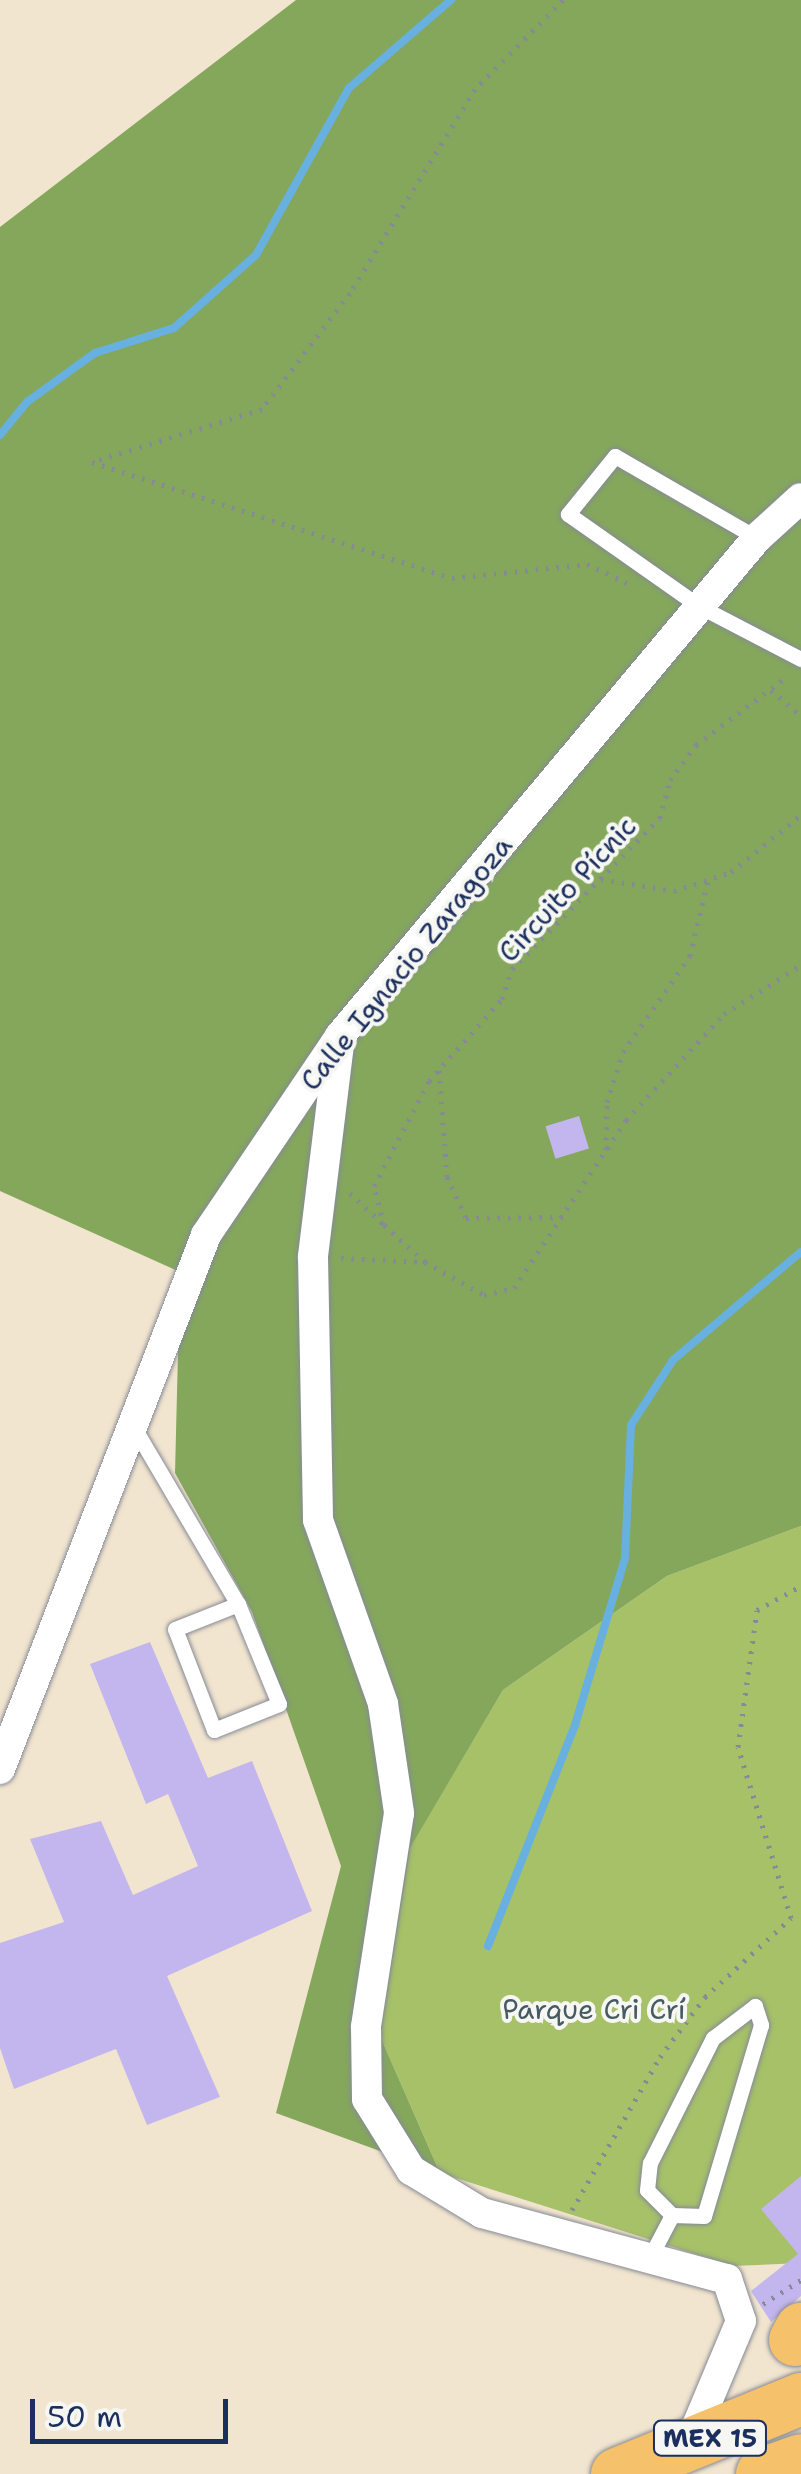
<!DOCTYPE html>
<html>
<head>
<meta charset="utf-8">
<style>
	body { margin:0 }
	#map { position:relative; width:801px; height:2474px; overflow:hidden; background:#f2e5cf; font-family:"Shantell Sans",sans-serif }
	div>[style] { position:absolute }
	[style*='--x'] { left:calc(var(--x)*1px); top:calc(var(--y)*1px); width:calc(var(--w)*1px); rotate:calc(var(--a)*1deg) }
	.green>* { inset:0; background:#a6c168 }
	.forest>* { inset:0; background:#84a75c }
	.stream>* { height:8px; margin:-4px; padding:0 4px; transform-origin:4px; border-radius:4px; background:#68b0df }
	.building>* { inset:0; background:#c3b6ee; transform-origin:0 0 }
	.path>* { height:5px; margin-top:-2.5px; transform-origin:0; background:repeating-linear-gradient(90deg,#868a96 0 2.5px,transparent 0 10.5px) }
	.roads { filter:drop-shadow(0 0 2px #868a96) drop-shadow(0 0 2px #868a96) }
	.lane>* { height:15px; margin:-7.5px; padding:0 7.5px; transform-origin:7.5px; border-radius:7.5px; background:#fff }
	.street>* { height:30px; margin:-15px; padding:0 15px; transform-origin:15px; border-radius:15px; background:#fff }
	.highway>* { height:52px; margin:-26px; padding:0 26px; transform-origin:26px; border-radius:26px; background:#f5c16b }
	span { translate:-50% -50%; white-space:nowrap; text-align:center; line-height:1.15; -webkit-text-stroke:8px #f6f6f2; paint-order:stroke }
	.shield-label span { padding:2px 8px; background:#f6f6f2; border:2px solid; border-radius:8px; -webkit-text-stroke-width:0 }
	.shield-label { font-size:25px; color:#1b2f5e; font-weight:700 }
	.street-label { font-size:28px; color:#1b2f5e }
	.park-label { font-size:28px; color:#455b61 }
	.scale { position:absolute; left:30px; top:2399px; width:198px; height:45px; box-sizing:border-box; border:5px solid #1b2f5e; border-top:0; padding-left:12px; font-size:30px; line-height:35px; white-space:nowrap; color:#1b2f5e; -webkit-text-stroke:8px #f6f6f2; paint-order:stroke }
</style>
</head>
<body>
<div id="map">
	<div class="green">
		<i style="clip-path:polygon(801px 1526px,801px 2263px,733px 2266px,440px 2173px,380px 2036px,409px 1849px,503px 1690px,667px 1576px)"></i>
	</div>
	<div class="forest">
		<i style="clip-path:polygon(296px 0,801px 0,801px 1526px,667px 1576px,503px 1690px,410px 1848px,380px 2036px,440px 2173px,276px 2113px,341px 1866px,252px 1612px,175px 1473px,180px 1272px,0 1191px,0 227px)"></i>
	</div>
	<div class="stream">
		<i style="--x:0;--y:435;--w:43;--a:-50.7"></i>
		<i style="--x:27;--y:402;--w:84;--a:-35.8"></i>
		<i style="--x:95;--y:353;--w:83;--a:-17.6"></i>
		<i style="--x:174;--y:328;--w:110;--a:-41.7"></i>
		<i style="--x:256;--y:255;--w:191;--a:-60.9"></i>
		<i style="--x:349;--y:88;--w:135;--a:-40.8"></i>
		<i style="--x:488;--y:1946;--w:238;--a:-68.5"></i>
		<i style="--x:575;--y:1725;--w:174;--a:-73.3"></i>
		<i style="--x:625;--y:1558;--w:133;--a:-87.4"></i>
		<i style="--x:631;--y:1425;--w:77;--a:-57.1"></i>
		<i style="--x:673;--y:1360;--w:167;--a:-40.2"></i>
	</div>
	<div class="building">
		<i style="left:579px;top:1116px;width:34px;height:35px;rotate:73deg"></i>
		<i style="clip-path:polygon(150px 1642px,208px 1778px,252px 1761px,312px 1911px,167px 1976px,220px 2097px,147px 2125px,116px 2049px,14px 2089px,0 2048px,0 1943px,64px 1922px,30px 1839px,101px 1821px,133px 1895px,198px 1866px,168px 1794px,146px 1804px,90px 1664px)"></i>
		<i style="clip-path:polygon(801px 2176px,801px 2296px,771px 2322px,751px 2291px,798px 2254px,761px 2209px)"></i>
	</div>
	<div class="path">
		<i style="--x:563;--y:0;--w:125;--a:134.7"></i>
		<i style="--x:475;--y:89;--w:239;--a:121.5"></i>
		<i style="--x:350;--y:293;--w:146;--a:127.2"></i>
		<i style="--x:262;--y:409;--w:178;--a:162.7"></i>
		<i style="--x:92;--y:462;--w:378;--a:17.9"></i>
		<i style="--x:452;--y:578;--w:136;--a:-5.9"></i>
		<i style="--x:587;--y:564;--w:44;--a:25.4"></i>
		<i style="--x:771;--y:690;--w:40;--a:41"></i>
		<i style="--x:601;--y:879;--w:74;--a:9.3"></i>
		<i style="--x:674;--y:891;--w:60;--a:-18.4"></i>
		<i style="--x:731;--y:872;--w:90;--a:-39.2"></i>
		<i style="--x:439;--y:1070;--w:107;--a:85.7"></i>
		<i style="--x:447;--y:1177;--w:45;--a:65.1"></i>
		<i style="--x:466;--y:1218;--w:100;--a:-0.6"></i>
		<i style="--x:606;--y:1150;--w:48;--a:-88.8"></i>
		<i style="--x:607;--y:1102;--w:52;--a:-72.3"></i>
		<i style="--x:623;--y:1052;--w:117;--a:-55.1"></i>
		<i style="--x:690;--y:956;--w:78;--a:-76.7"></i>
		<i style="--x:350;--y:1193;--w:44;--a:43.2"></i>
		<i style="--x:341;--y:1258;--w:84;--a:2.7"></i>
		<i style="--x:425;--y:1262;--w:68;--a:29.2"></i>
		<i style="--x:484;--y:1295;--w:31;--a:-13"></i>
		<i style="--x:514;--y:1288;--w:202;--a:-56.3"></i>
		<i style="--x:626;--y:1120;--w:144;--a:-47.2"></i>
		<i style="--x:724;--y:1014;--w:91;--a:-32.5"></i>
		<i style="--x:425;--y:1262;--w:55;--a:-137.9"></i>
		<i style="--x:384;--y:1225;--w:40;--a:-104.4"></i>
		<i style="--x:374;--y:1186;--w:119;--a:-62.4"></i>
		<i style="--x:429;--y:1081;--w:110;--a:-48.3"></i>
		<i style="--x:502;--y:999;--w:32;--a:-72"></i>
		<i style="--x:512;--y:969;--w:211;--a:-45.6"></i>
		<i style="--x:660;--y:818;--w:39;--a:-75"></i>
		<i style="--x:670;--y:780;--w:44;--a:-53.4"></i>
		<i style="--x:696;--y:745;--w:115;--a:-36.9"></i>
		<i style="--x:572;--y:2210;--w:177;--a:-60.1"></i>
		<i style="--x:660;--y:2057;--w:75;--a:-53.1"></i>
		<i style="--x:705;--y:1997;--w:117;--a:-42.6"></i>
		<i style="--x:791;--y:1918;--w:179;--a:-107.2"></i>
		<i style="--x:738;--y:1747;--w:138;--a:-82.1"></i>
		<i style="--x:757;--y:1610;--w:50;--a:-28.6"></i>
		<i style="--x:763;--y:2304;--w:45;--a:-32.3"></i>
	</div>
	<div class="roads">
		<div class="lane">
			<i style="--x:757;--y:538;--w:164;--a:-150"></i>
			<i style="--x:615;--y:456;--w:75;--a:129"></i>
			<i style="--x:568;--y:514;--w:160;--a:35.1"></i>
			<i style="--x:699;--y:606;--w:115;--a:27.5"></i>
			<i style="--x:133;--y:1426;--w:207;--a:59.5"></i>
			<i style="--x:238;--y:1604;--w:108;--a:67.7"></i>
			<i style="--x:279;--y:1704;--w:70;--a:158.2"></i>
			<i style="--x:214;--y:1730;--w:108;--a:-111.1"></i>
			<i style="--x:175;--y:1629;--w:68;--a:-21.6"></i>
			<i style="--x:755;--y:2006;--w:20;--a:72"></i>
			<i style="--x:761;--y:2025;--w:199;--a:106.6"></i>
			<i style="--x:704;--y:2216;--w:32;--a:-178"></i>
			<i style="--x:672;--y:2215;--w:35;--a:-135"></i>
			<i style="--x:647;--y:2190;--w:27;--a:-84"></i>
			<i style="--x:650;--y:2163;--w:140;--a:-63.3"></i>
			<i style="--x:713;--y:2038;--w:53;--a:-37.3"></i>
			<i style="--x:649;--y:2259;--w:50;--a:-62.4"></i>
		</div>
		<div class="street">
			<i style="--x:340;--y:1036;--w:223;--a:97"></i>
			<i style="--x:313;--y:1257;--w:263;--a:88.9"></i>
			<i style="--x:318;--y:1520;--w:195;--a:70.5"></i>
			<i style="--x:383;--y:1704;--w:110;--a:81.6"></i>
			<i style="--x:399;--y:1813;--w:217;--a:98.8"></i>
			<i style="--x:366;--y:2027;--w:72;--a:89.2"></i>
			<i style="--x:367;--y:2099;--w:84;--a:58.2"></i>
			<i style="--x:411;--y:2170;--w:83;--a:31.2"></i>
			<i style="--x:482;--y:2213;--w:254;--a:15.1"></i>
			<i style="--x:727;--y:2279;--w:44;--a:71.6"></i>
			<i style="--x:741;--y:2321;--w:134;--a:112.8"></i>
			<i style="--x:0;--y:1769;--w:572;--a:-68.9"></i>
			<i style="--x:206;--y:1235;--w:240;--a:-56"></i>
			<i style="--x:340;--y:1036;--w:650;--a:-50.06"></i>
			<i style="--x:757;--y:538;--w:59;--a:-42.3"></i>
		</div>
		<div class="highway">
			<i style="--x:795;--y:2340;--w:13;--a:-61"></i>
			<i style="--x:617;--y:2474;--w:199;--a:-22.2"></i>
			<i style="--x:762;--y:2474;--w:41;--a:-19.7"></i>
		</div>
	</div>
	<div class="shield-label">
		<span style="left:710px;top:2438px">MEX 15</span>
	</div>
	<div class="street-label">
		<span style="left:567px;top:889px;rotate:-47deg">Circuito Pícnic</span>
		<span style="left:406px;top:963px;rotate:-51deg">Calle Ignacio Zaragoza</span>
	</div>
	<div class="park-label">
		<span style="left:594px;top:2009px">Parque Cri Crí</span>
	</div>
	<div class="scale">50 m</div>
</div>
</body>
</html>
